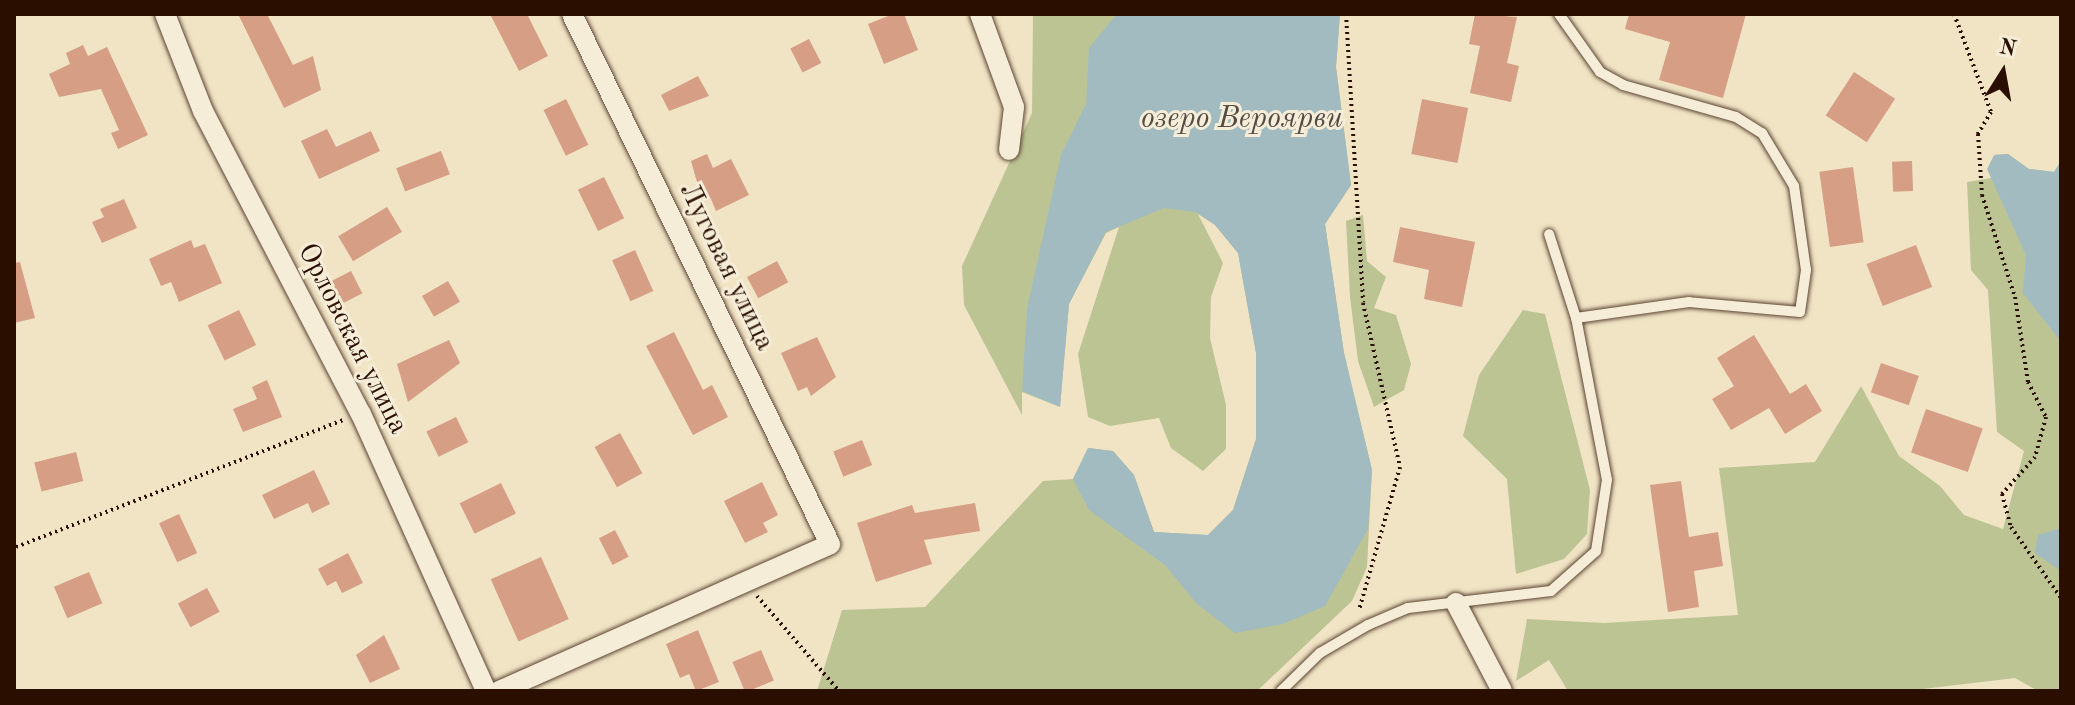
<!DOCTYPE html>
<html>
<head>
<meta charset="utf-8">
<style>
	body { margin:0 }
	#map { position:relative; width:2075px; height:705px; overflow:hidden; background:#f1e4c5; font-family:"Old Standard TT",serif }
	div>[style] { position:absolute }
	[style*='--x'] { left:calc(var(--x)*1px); top:calc(var(--y)*1px); width:calc(var(--w)*1px); rotate:calc(var(--a)*1deg) }
	.green>* { inset:0; background:#bcc493 }
	.water>* { inset:0; background:#a1bbc0 }
	.building>* { inset:0; background:#d59e85; transform-origin:0 0 }
	.path>* { height:4px; margin-top:-2px; transform-origin:0; background:repeating-linear-gradient(90deg,#2a0f01 0 2px,transparent 0 6px) }
	.roads { filter:drop-shadow(0 0 2px #5c4432) drop-shadow(0 0 2px #5c4432) }
	.lane>* { height:10px; margin:-5px; padding:0 5px; transform-origin:5px; border-radius:5px; background:#f6edd9 }
	.street>* { height:20px; margin:-10px; padding:0 10px; transform-origin:10px; border-radius:10px; background:#f6edd9 }
	span { translate:-50% -50%; white-space:nowrap; text-align:center; line-height:1.15; -webkit-text-stroke:6px #f6edd9; paint-order:stroke }
	.street-label { font-size:28px; color:#2a0f01 }
	.water-label { font-size:30px; color:#544b44; font-style:italic }
	.frame { position:absolute; inset:0; border:16px solid #2a0f01; pointer-events:none }
	.north { position:absolute; left:1963px; top:32px; width:80px; height:80px; -webkit-text-stroke:6px #f6edd9; paint-order:stroke; rotate:11deg; font-size:22px; font-weight:700; line-height:32px; text-align:center; color:#2a0f01 }
	.north::after { content:''; display:block; margin:auto; width:28px; height:36px; background:#2a0f01; clip-path:polygon(50% 0,100% 100%,50% 72%,0 100%) }
</style>
</head>
<body>
<div id="map">
	<div class="green">
		<i style="clip-path:polygon(1033px 14px,1340px 14px,1336px 67px,1351px 185px,1325px 224px,1344px 353px,1372px 470px,1367px 567px,1352px 601px,1257px 691px,817px 691px,842px 610px,925px 607px,1043px 481px,1073px 479px,1088px 448px,1113px 451px,1134px 475px,1154px 532px,1208px 535px,1233px 510px,1256px 439px,1256px 353px,1238px 253px,1215px 225px,1198px 214px,1223px 263px,1211px 297px,1210px 338px,1226px 405px,1226px 449px,1203px 471px,1171px 448px,1159px 418px,1110px 426px,1088px 417px,1078px 354px,1119px 227px,1106px 233px,1069px 304px,1060px 407px,1022px 392px,1022px 415px,964px 305px,962px 266px,1032px 113px)"></i>
		<i style="clip-path:polygon(2008px 154px,2029px 169px,2054px 172px,2061px 161px,2061px 691px,2038px 691px,2015px 678px,1906px 691px,1568px 691px,1549px 660px,1516px 681px,1527px 619px,1604px 623px,1738px 615px,1719px 468px,1815px 462px,1861px 386px,1899px 456px,1940px 486px,1964px 515px,2003px 529px,2024px 451px,1997px 432px,1988px 290px,1971px 270px,1967px 182px,1991px 178px,1994px 155px)"></i>
		<i style="clip-path:polygon(1363px 215px,1367px 261px,1386px 277px,1374px 308px,1396px 315px,1411px 364px,1404px 390px,1374px 407px,1358px 361px,1350px 297px,1346px 221px)"></i>
		<i style="clip-path:polygon(1523px 310px,1545px 314px,1590px 490px,1587px 534px,1564px 559px,1516px 574px,1507px 479px,1463px 436px,1479px 375px)"></i>
	</div>
	<div class="water">
		<i style="clip-path:polygon(1117px 14px,1340px 14px,1336px 67px,1351px 185px,1325px 224px,1344px 353px,1372px 470px,1368px 529px,1325px 606px,1283px 624px,1235px 633px,1197px 604px,1165px 565px,1089px 510px,1073px 479px,1088px 448px,1113px 451px,1134px 475px,1154px 532px,1208px 535px,1233px 510px,1256px 439px,1256px 353px,1238px 253px,1215px 225px,1196px 212px,1164px 208px,1106px 232px,1069px 304px,1060px 407px,1022px 391px,1027px 309px,1061px 155px,1086px 104px,1089px 48px)"></i>
		<i style="clip-path:polygon(2008px 154px,2029px 169px,2054px 172px,2061px 161px,2061px 342px,2023px 293px,2026px 255px,1987px 169px,1994px 155px)"></i>
		<i style="clip-path:polygon(2061px 528px,2061px 571px,2035px 553px,2038px 535px)"></i>
	</div>
	<div class="building">
		<i style="clip-path:polygon(238px 14px,267px 14px,293px 65px,313px 56px,321px 90px,284px 108px)"></i>
		<i style="clip-path:polygon(490px 14px,527px 14px,548px 56px,519px 71px)"></i>
		<i style="clip-path:polygon(893px 14px,904px 14px,918px 50px,884px 64px,868px 24px)"></i>
		<i style="clip-path:polygon(1475px 14px,1517px 17px,1507px 63px,1519px 66px,1511px 102px,1470px 93px,1480px 46px,1469px 44px)"></i>
		<i style="clip-path:polygon(1629px 14px,1746px 14px,1723px 98px,1659px 80px,1670px 42px,1625px 29px)"></i>
		<i style="left:809px;top:39px;width:27px;height:21px;rotate:63deg"></i>
		<i style="clip-path:polygon(83px 45px,88px 56px,107px 47px,148px 135px,118px 149px,111px 133px,119px 130px,101px 89px,59px 97px,49px 74px,70px 64px,66px 53px)"></i>
		<i style="left:1854px;top:72px;width:49px;height:52px;rotate:33deg"></i>
		<i style="clip-path:polygon(698px 76px,709px 96px,669px 111px,661px 95px)"></i>
		<i style="left:566px;top:99px;width:51px;height:25px;rotate:64deg"></i>
		<i style="left:1422px;top:99px;width:47px;height:56px;rotate:11deg"></i>
		<i style="clip-path:polygon(327px 129px,336px 147px,371px 131px,380px 151px,319px 179px,301px 141px)"></i>
		<i style="left:441px;top:151px;width:25px;height:48px;rotate:69deg"></i>
		<i style="clip-path:polygon(707px 154px,713px 168px,731px 159px,749px 195px,716px 211px,711px 199px,703px 203px,691px 161px)"></i>
		<i style="left:1912px;top:161px;width:30px;height:20px;rotate:88deg"></i>
		<i style="left:1853px;top:167px;width:76px;height:34px;rotate:82deg"></i>
		<i style="left:604px;top:177px;width:46px;height:29px;rotate:64deg"></i>
		<i style="clip-path:polygon(124px 199px,137px 228px,102px 243px,92px 222px,104px 217px,100px 209px)"></i>
		<i style="left:387px;top:207px;width:29px;height:57px;rotate:59deg"></i>
		<i style="clip-path:polygon(1400px 227px,1475px 242px,1462px 307px,1424px 299px,1429px 270px,1393px 262px)"></i>
		<i style="clip-path:polygon(191px 240px,194px 248px,205px 244px,222px 283px,179px 302px,171px 282px,161px 286px,149px 259px)"></i>
		<i style="left:1916px;top:245px;width:45px;height:53px;rotate:69deg"></i>
		<i style="left:635px;top:250px;width:45px;height:25px;rotate:66deg"></i>
		<i style="left:777px;top:261px;width:24px;height:34px;rotate:62deg"></i>
		<i style="clip-path:polygon(20px 262px,35px 318px,14px 323px,14px 263px)"></i>
		<i style="left:351px;top:271px;width:25px;height:24px;rotate:63deg"></i>
		<i style="left:448px;top:281px;width:24px;height:30px;rotate:60deg"></i>
		<i style="left:239px;top:310px;width:39px;height:35px;rotate:64deg"></i>
		<i style="clip-path:polygon(674px 332px,703px 390px,712px 385px,728px 417px,693px 435px,646px 346px)"></i>
		<i style="clip-path:polygon(1754px 335px,1790px 394px,1806px 384px,1822px 411px,1785px 434px,1769px 408px,1731px 430px,1712px 399px,1734px 386px,1717px 358px)"></i>
		<i style="clip-path:polygon(817px 337px,836px 377px,811px 396px,807px 387px,798px 391px,781px 353px)"></i>
		<i style="clip-path:polygon(449px 340px,460px 363px,408px 402px,397px 364px)"></i>
		<i style="left:1881px;top:363px;width:40px;height:31px;rotate:19deg"></i>
		<i style="clip-path:polygon(267px 380px,282px 417px,243px 432px,233px 409px,257px 399px,252px 387px)"></i>
		<i style="left:1926px;top:409px;width:60px;height:46px;rotate:19deg"></i>
		<i style="left:456px;top:417px;width:28px;height:33px;rotate:64deg"></i>
		<i style="left:620px;top:433px;width:46px;height:29px;rotate:61deg"></i>
		<i style="left:862px;top:440px;width:27px;height:31px;rotate:68deg"></i>
		<i style="left:76px;top:452px;width:30px;height:43px;rotate:76deg"></i>
		<i style="clip-path:polygon(314px 470px,330px 504px,312px 513px,308px 503px,274px 519px,262px 495px)"></i>
		<i style="clip-path:polygon(1681px 481px,1689px 537px,1718px 532px,1723px 566px,1694px 571px,1699px 607px,1668px 612px,1650px 485px)"></i>
		<i style="clip-path:polygon(762px 482px,778px 515px,763px 523px,768px 532px,745px 543px,724px 501px)"></i>
		<i style="left:501px;top:483px;width:34px;height:46px;rotate:64deg"></i>
		<i style="clip-path:polygon(975px 503px,980px 531px,924px 540px,932px 564px,876px 582px,857px 523px,912px 505px,915px 513px)"></i>
		<i style="left:179px;top:514px;width:43px;height:22px;rotate:65deg"></i>
		<i style="left:615px;top:530px;width:30px;height:18px;rotate:63deg"></i>
		<i style="clip-path:polygon(348px 553px,363px 583px,342px 593px,336px 581px,327px 586px,318px 569px)"></i>
		<i style="left:541px;top:557px;width:68px;height:55px;rotate:66deg"></i>
		<i style="left:89px;top:572px;width:34px;height:38px;rotate:67deg"></i>
		<i style="left:207px;top:588px;width:27px;height:33px;rotate:62deg"></i>
		<i style="clip-path:polygon(698px 630px,719px 682px,696px 691px,689px 674px,680px 678px,666px 644px)"></i>
		<i style="clip-path:polygon(384px 635px,400px 669px,370px 683px,356px 655px)"></i>
		<i style="left:761px;top:650px;width:33px;height:31px;rotate:67deg"></i>
	</div>
	<div class="path">
		<i style="--x:1346;--y:14;--w:289;--a:86.6"></i>
		<i style="--x:1363;--y:303;--w:168;--a:77.3"></i>
		<i style="--x:1400;--y:467;--w:149;--a:106"></i>
		<i style="--x:1954;--y:14;--w:105;--a:69.3"></i>
		<i style="--x:1991;--y:112;--w:26;--a:121"></i>
		<i style="--x:1978;--y:134;--w:61;--a:86.2"></i>
		<i style="--x:1982;--y:195;--w:107;--a:72.1"></i>
		<i style="--x:2015;--y:297;--w:86;--a:81.3"></i>
		<i style="--x:2028;--y:382;--w:39;--a:63"></i>
		<i style="--x:2046;--y:417;--w:41;--a:105.4"></i>
		<i style="--x:2035;--y:457;--w:50;--a:131.7"></i>
		<i style="--x:2002;--y:494;--w:34;--a:75"></i>
		<i style="--x:2011;--y:527;--w:87;--a:54.8"></i>
		<i style="--x:16;--y:547;--w:352;--a:-21.2"></i>
		<i style="--x:757;--y:596;--w:125;--a:49.2"></i>
	</div>
	<div class="roads">
		<div class="lane">
			<i style="--x:1559;--y:14;--w:71;--a:54.7"></i>
			<i style="--x:1600;--y:72;--w:26;--a:29"></i>
			<i style="--x:1623;--y:85;--w:117;--a:15.8"></i>
			<i style="--x:1736;--y:117;--w:31;--a:32"></i>
			<i style="--x:1762;--y:133;--w:62;--a:58.9"></i>
			<i style="--x:1794;--y:186;--w:85;--a:81.9"></i>
			<i style="--x:1806;--y:270;--w:42;--a:98.1"></i>
			<i style="--x:1800;--y:312;--w:111;--a:-174.9"></i>
			<i style="--x:1689;--y:302;--w:114;--a:171.9"></i>
			<i style="--x:1281;--y:691;--w:54;--a:-44.3"></i>
			<i style="--x:1320;--y:653;--w:56;--a:-30.3"></i>
			<i style="--x:1368;--y:625;--w:43;--a:-23"></i>
			<i style="--x:1408;--y:608;--w:144;--a:-6.8"></i>
			<i style="--x:1551;--y:591;--w:60;--a:-41.6"></i>
			<i style="--x:1596;--y:551;--w:72;--a:-81.2"></i>
			<i style="--x:1607;--y:480;--w:165;--a:-100.8"></i>
			<i style="--x:1576;--y:318;--w:88;--a:-107.8"></i>
		</div>
		<div class="street">
			<i style="--x:165;--y:14;--w:104;--a:68.6"></i>
			<i style="--x:203;--y:111;--w:342;--a:62.5"></i>
			<i style="--x:361;--y:414;--w:304;--a:65.7"></i>
			<i style="--x:980;--y:14;--w:99;--a:69.9"></i>
			<i style="--x:1014;--y:107;--w:43;--a:96.6"></i>
			<i style="--x:1456;--y:603;--w:99;--a:62.4"></i>
			<i style="--x:499;--y:691;--w:362;--a:-23.9"></i>
			<i style="--x:830;--y:544;--w:589;--a:-115.96"></i>
		</div>
	</div>
	<div class="street-label">
		<span style="left:726px;top:267px;rotate:64deg">Луговая улица</span>
		<span style="left:352px;top:339px;rotate:63deg">Орловская улица</span>
	</div>
	<div class="water-label">
		<span style="left:1242px;top:119px">озеро Вероярви</span>
	</div>
	<div class="frame"></div>
	<div class="north">N</div>
</div>
</body>
</html>
